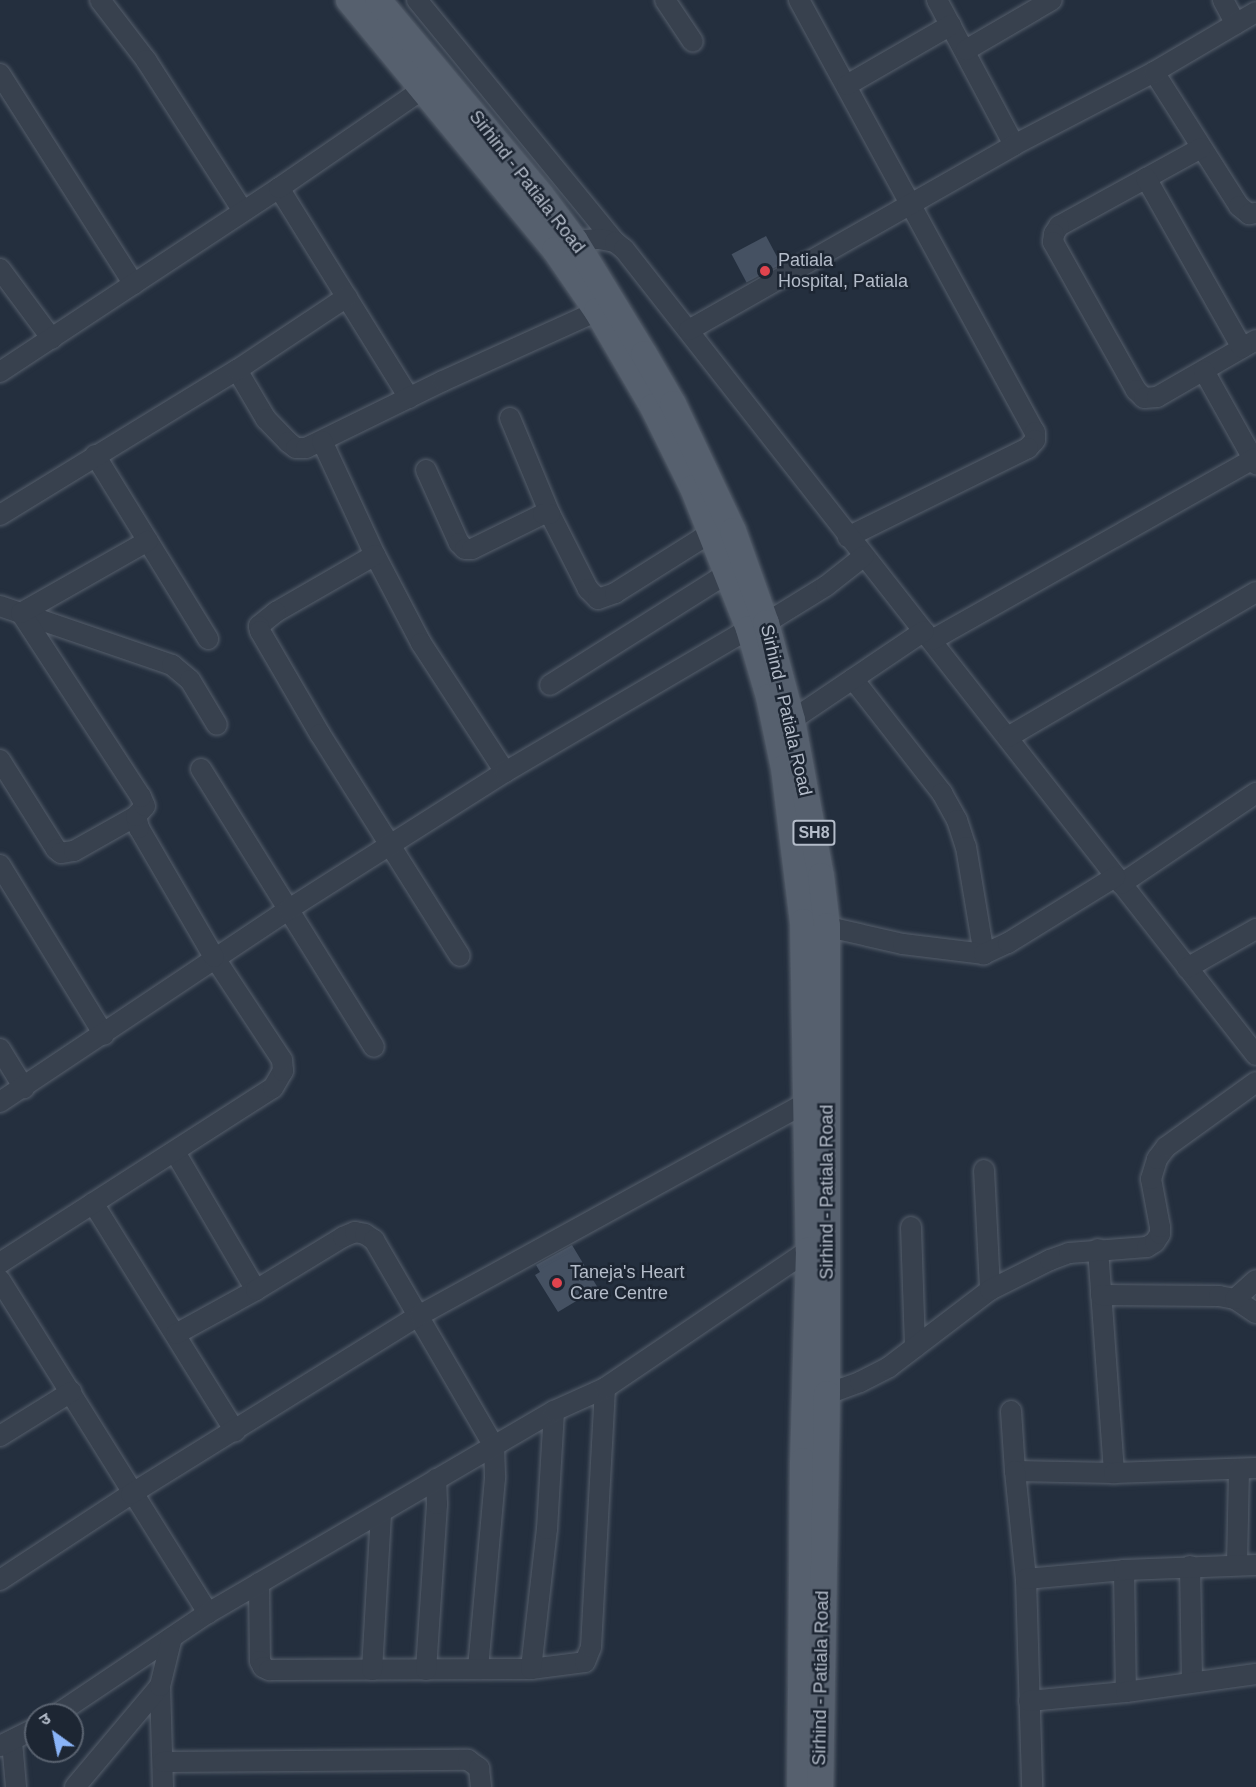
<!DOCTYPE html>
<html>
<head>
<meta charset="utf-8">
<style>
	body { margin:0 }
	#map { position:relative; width:1256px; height:1787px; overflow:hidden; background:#242f3e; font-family:Helvetica,"Noto Sans Devanagari",sans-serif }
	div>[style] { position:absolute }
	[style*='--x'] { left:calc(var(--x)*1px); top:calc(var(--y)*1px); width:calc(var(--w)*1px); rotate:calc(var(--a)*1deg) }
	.building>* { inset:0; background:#455162; transform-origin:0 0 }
	.roads { filter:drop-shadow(0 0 2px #565f6c) drop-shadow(0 0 2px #565f6c) }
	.minor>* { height:20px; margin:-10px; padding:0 10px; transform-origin:10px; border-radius:10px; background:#38414e }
	.major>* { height:26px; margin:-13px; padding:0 13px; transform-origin:13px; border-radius:13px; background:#56606e }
	.dots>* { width:16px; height:16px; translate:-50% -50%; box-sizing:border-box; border:3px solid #1d2633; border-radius:50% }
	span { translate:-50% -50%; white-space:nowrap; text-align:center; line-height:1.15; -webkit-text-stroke:5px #1d2633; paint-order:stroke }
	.shield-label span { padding:2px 4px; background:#1d2633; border:2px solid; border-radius:4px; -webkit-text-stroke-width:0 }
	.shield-label { font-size:16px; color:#b4bcc9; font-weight:700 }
	.street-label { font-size:18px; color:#b4bcc9 }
	.poi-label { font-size:18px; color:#b4bcc9 }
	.left { translate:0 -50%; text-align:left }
	.north { position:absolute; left:24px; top:1703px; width:60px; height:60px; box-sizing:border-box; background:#1d2633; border:2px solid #59626f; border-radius:50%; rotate:327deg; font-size:16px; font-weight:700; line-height:24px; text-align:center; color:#b4bcc9 }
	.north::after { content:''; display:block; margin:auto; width:21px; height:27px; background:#8ab4f8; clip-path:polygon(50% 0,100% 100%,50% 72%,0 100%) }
</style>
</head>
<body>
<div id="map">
	<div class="building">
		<i style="left:766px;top:236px;width:32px;height:39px;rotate:62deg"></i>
		<i style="clip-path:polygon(572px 1245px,598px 1288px,558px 1312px,535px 1275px,540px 1272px,536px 1265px)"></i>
	</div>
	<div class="roads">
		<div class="minor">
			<i style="--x:100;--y:0;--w:76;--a:52.5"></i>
			<i style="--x:146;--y:60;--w:179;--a:57.3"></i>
			<i style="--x:417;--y:0;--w:313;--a:50.7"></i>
			<i style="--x:665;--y:0;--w:50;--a:56.3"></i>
			<i style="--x:799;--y:0;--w:492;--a:61.4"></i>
			<i style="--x:1035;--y:432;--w:8;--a:90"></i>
			<i style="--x:1035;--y:440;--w:11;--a:131"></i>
			<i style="--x:1028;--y:448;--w:201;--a:153.7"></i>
			<i style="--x:937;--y:0;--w:164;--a:62"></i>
			<i style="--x:1223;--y:0;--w:27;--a:62"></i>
			<i style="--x:966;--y:50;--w:99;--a:-30.2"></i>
			<i style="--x:1154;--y:72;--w:159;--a:57.6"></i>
			<i style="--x:1239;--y:206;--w:13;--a:39"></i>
			<i style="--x:1249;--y:214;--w:7;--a:-8"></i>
			<i style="--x:0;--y:74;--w:249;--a:57.5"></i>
			<i style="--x:847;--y:85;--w:120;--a:-30"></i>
			<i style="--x:1201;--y:148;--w:162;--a:151.2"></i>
			<i style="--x:1059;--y:226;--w:9;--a:122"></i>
			<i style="--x:1054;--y:234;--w:8;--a:97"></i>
			<i style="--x:1053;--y:242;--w:170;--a:60.7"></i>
			<i style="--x:1136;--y:390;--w:11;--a:45"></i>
			<i style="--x:1144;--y:398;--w:13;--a:-4"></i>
			<i style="--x:1157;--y:397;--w:114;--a:-29.9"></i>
			<i style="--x:1146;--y:178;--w:195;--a:60.5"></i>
			<i style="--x:279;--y:188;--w:247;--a:58.2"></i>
			<i style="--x:566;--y:245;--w:10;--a:-24"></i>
			<i style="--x:575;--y:241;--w:24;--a:-5"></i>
			<i style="--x:599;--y:239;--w:16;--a:11"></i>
			<i style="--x:615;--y:242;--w:11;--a:38"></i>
			<i style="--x:624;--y:249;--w:1024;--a:51.9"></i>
			<i style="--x:0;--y:269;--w:87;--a:53.4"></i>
			<i style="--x:689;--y:330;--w:374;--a:-29.6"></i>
			<i style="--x:1014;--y:145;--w:158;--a:-27.5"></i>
			<i style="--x:1154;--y:72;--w:118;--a:-30.5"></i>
			<i style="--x:237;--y:370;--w:57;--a:59.4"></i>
			<i style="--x:266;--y:419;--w:32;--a:46"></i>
			<i style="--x:288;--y:442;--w:10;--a:37"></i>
			<i style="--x:296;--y:448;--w:10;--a:0"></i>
			<i style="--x:306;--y:448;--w:153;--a:-26.1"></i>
			<i style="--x:443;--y:381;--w:169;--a:-24.4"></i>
			<i style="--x:1204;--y:371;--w:107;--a:60.8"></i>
			<i style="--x:0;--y:372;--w:334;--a:-33.4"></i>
			<i style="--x:279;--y:188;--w:175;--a:-34.5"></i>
			<i style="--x:510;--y:418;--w:104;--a:67.4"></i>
			<i style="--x:550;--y:514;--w:84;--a:63.1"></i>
			<i style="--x:588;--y:589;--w:14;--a:45"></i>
			<i style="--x:598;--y:599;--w:18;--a:-19"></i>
			<i style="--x:615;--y:593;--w:115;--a:-32.2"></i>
			<i style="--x:322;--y:441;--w:126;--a:65.1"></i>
			<i style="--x:375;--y:555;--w:99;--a:62.4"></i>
			<i style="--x:421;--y:643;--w:154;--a:56.9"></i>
			<i style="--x:95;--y:455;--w:216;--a:58.4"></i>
			<i style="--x:426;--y:470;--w:80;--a:65.7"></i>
			<i style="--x:459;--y:543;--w:8;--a:45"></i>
			<i style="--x:465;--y:549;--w:7;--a:0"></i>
			<i style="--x:472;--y:549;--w:79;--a:-26.2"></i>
			<i style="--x:543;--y:514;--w:7;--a:0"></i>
			<i style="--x:0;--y:515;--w:278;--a:-31.5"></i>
			<i style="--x:237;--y:370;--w:132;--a:-33.6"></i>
			<i style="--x:375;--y:555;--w:114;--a:150.1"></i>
			<i style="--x:276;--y:612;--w:22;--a:141"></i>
			<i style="--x:259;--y:626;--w:5;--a:79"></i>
			<i style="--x:260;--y:631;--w:119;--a:59.8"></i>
			<i style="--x:320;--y:734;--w:262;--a:57.8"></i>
			<i style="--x:0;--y:606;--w:182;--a:18.9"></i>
			<i style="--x:172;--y:665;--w:23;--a:40"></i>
			<i style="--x:190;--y:680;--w:52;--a:59"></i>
			<i style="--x:766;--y:623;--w:70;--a:-31.7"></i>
			<i style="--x:826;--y:586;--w:48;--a:-38.3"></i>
			<i style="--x:932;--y:640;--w:369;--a:-29.4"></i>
			<i style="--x:853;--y:679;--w:145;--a:52"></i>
			<i style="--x:942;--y:793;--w:31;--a:61"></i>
			<i style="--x:957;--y:820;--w:28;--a:72"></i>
			<i style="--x:966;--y:847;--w:109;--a:80.5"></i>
			<i style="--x:550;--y:685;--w:210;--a:-32.2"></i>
			<i style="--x:792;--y:720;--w:159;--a:-34"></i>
			<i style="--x:1008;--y:737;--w:287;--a:-30.3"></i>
			<i style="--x:0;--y:760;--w:105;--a:57.8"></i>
			<i style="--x:56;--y:849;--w:6;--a:39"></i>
			<i style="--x:61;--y:853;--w:13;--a:-9"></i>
			<i style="--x:74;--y:851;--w:71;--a:-29.4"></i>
			<i style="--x:201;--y:769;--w:327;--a:58.1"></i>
			<i style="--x:0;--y:865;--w:199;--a:58.5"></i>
			<i style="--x:1121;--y:884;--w:163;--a:-34"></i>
			<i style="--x:815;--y:924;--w:90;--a:12.8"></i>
			<i style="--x:903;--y:944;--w:82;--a:7"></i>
			<i style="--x:984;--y:954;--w:26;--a:-25"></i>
			<i style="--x:1008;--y:943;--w:126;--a:-31.7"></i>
			<i style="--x:1187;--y:968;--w:79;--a:-29.5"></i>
			<i style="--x:0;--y:1049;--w:46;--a:58.4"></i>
			<i style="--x:0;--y:1102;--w:348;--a:-33.7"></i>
			<i style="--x:289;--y:909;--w:256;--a:-32.4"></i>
			<i style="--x:505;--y:772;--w:283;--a:-30.4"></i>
			<i style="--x:175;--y:1152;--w:160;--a:59.6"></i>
			<i style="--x:984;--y:1170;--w:120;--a:87.1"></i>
			<i style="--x:93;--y:1203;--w:269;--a:58.1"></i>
			<i style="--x:911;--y:1227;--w:120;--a:88.1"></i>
			<i style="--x:1098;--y:1249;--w:225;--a:85.9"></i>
			<i style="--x:0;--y:1263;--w:324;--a:-32.7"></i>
			<i style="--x:273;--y:1088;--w:20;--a:-60"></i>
			<i style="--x:283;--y:1071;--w:11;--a:-95"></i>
			<i style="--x:282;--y:1060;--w:123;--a:-123.4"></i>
			<i style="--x:214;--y:957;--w:149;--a:-120.2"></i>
			<i style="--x:139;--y:828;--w:12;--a:-104"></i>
			<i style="--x:136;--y:816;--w:13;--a:-48"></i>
			<i style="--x:145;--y:806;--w:10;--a:-114"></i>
			<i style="--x:141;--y:797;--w:220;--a:-123.1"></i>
			<i style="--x:21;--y:613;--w:146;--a:-29.6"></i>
			<i style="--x:0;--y:1280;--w:393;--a:58"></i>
			<i style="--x:1101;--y:1295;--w:118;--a:0.5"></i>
			<i style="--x:1219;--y:1296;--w:16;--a:11"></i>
			<i style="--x:1235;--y:1299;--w:25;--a:34"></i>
			<i style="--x:1235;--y:1299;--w:28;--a:-42"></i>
			<i style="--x:176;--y:1334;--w:91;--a:-28.8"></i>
			<i style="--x:256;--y:1290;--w:102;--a:-31.3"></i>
			<i style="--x:343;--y:1237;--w:13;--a:-23"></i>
			<i style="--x:355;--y:1232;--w:10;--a:11"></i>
			<i style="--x:365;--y:1234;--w:11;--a:34"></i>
			<i style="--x:374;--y:1240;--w:238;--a:59.8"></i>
			<i style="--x:494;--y:1446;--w:32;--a:88"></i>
			<i style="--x:495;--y:1478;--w:191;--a:95.1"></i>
			<i style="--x:827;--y:1394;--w:35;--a:-20"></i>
			<i style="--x:860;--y:1382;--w:33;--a:-27"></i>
			<i style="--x:889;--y:1367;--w:127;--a:-37.3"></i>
			<i style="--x:990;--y:1290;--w:67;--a:-26.6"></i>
			<i style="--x:1050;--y:1260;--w:20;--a:-20"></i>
			<i style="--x:1069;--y:1253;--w:78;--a:-4.4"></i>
			<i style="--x:1147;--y:1247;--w:9;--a:-32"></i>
			<i style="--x:1155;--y:1242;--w:9;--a:-58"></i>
			<i style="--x:1160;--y:1234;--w:7;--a:-90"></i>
			<i style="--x:1160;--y:1227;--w:49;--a:-100.6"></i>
			<i style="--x:1151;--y:1179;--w:21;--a:-73"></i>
			<i style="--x:1157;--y:1159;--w:15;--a:-53"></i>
			<i style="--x:1166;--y:1147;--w:111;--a:-35.8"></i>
			<i style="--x:1011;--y:1411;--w:60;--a:86.2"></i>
			<i style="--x:1015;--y:1471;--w:99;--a:1.2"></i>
			<i style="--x:1114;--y:1473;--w:142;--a:-2"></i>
			<i style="--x:0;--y:1436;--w:84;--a:-31.8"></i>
			<i style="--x:1015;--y:1471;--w:109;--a:84.2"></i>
			<i style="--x:1026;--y:1579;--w:208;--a:88.3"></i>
			<i style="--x:1237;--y:1565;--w:96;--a:-88.8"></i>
			<i style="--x:1190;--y:1566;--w:116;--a:89"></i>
			<i style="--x:1124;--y:1570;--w:122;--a:89.1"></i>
			<i style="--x:1026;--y:1579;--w:98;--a:-5.2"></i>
			<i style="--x:1124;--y:1570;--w:132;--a:-2.2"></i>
			<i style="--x:0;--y:1580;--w:157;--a:-33.3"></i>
			<i style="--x:131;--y:1494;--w:340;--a:-31.8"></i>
			<i style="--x:420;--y:1315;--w:443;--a:-28.8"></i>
			<i style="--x:259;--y:1583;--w:78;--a:89.3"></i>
			<i style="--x:260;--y:1661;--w:7;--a:63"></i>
			<i style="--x:263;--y:1667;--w:7;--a:27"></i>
			<i style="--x:269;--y:1670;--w:262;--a:-0.2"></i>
			<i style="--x:531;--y:1669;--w:54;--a:-7.4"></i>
			<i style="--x:585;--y:1662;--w:16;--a:-68"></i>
			<i style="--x:591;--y:1647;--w:259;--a:-86.9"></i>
			<i style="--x:531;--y:1669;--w:141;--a:-83.5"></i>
			<i style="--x:547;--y:1529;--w:118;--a:-86.6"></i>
			<i style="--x:372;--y:1670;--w:156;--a:-86.7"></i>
			<i style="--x:426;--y:1670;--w:166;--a:-86.2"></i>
			<i style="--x:437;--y:1504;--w:25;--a:-92"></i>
			<i style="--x:160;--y:1686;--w:101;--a:88.3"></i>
			<i style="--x:1029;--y:1701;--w:97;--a:-5.3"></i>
			<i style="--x:1126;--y:1692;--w:131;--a:-7.9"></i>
			<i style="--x:56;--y:1715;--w:183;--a:-33.9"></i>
			<i style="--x:208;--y:1613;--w:401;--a:-30.3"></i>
			<i style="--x:554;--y:1411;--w:56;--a:-24.3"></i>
			<i style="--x:605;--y:1388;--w:246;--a:-34.1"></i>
			<i style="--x:12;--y:1742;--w:45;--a:84.9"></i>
			<i style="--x:0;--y:1746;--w:40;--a:-26.6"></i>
			<i style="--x:163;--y:1762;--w:305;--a:-0.4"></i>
			<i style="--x:468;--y:1760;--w:14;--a:36"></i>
			<i style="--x:479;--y:1768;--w:19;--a:84"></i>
			<i style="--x:75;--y:1787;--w:132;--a:-49.9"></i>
			<i style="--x:160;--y:1686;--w:50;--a:-76.2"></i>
		</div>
		<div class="major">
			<i style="--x:349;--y:0;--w:324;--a:50.5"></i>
			<i style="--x:555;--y:250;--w:74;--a:55.5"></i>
			<i style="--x:597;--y:311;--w:111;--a:59.7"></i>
			<i style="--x:653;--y:407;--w:90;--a:63.7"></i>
			<i style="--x:693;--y:488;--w:152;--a:68.3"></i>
			<i style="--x:749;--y:629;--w:71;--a:73.6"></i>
			<i style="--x:769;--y:697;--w:73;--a:78.1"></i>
			<i style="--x:784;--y:768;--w:155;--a:83"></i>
			<i style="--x:803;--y:922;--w:328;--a:89"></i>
			<i style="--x:809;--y:1250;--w:211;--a:91.6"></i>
			<i style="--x:803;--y:1461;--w:326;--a:90.5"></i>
			<i style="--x:378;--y:0;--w:254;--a:50.1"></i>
			<i style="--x:541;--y:195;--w:57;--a:53.5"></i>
			<i style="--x:575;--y:241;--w:132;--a:58.6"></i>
			<i style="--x:644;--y:354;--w:58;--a:59.9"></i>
			<i style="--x:673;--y:404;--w:140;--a:64.7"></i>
			<i style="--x:733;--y:531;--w:98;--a:70.3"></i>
			<i style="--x:766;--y:623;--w:100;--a:75"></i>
			<i style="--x:792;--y:720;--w:159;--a:79.5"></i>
			<i style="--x:821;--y:876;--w:50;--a:83.2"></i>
			<i style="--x:827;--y:926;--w:468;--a:90"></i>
			<i style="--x:827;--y:1394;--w:393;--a:91"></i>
		</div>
	</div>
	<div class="dots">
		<i style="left:765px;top:271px;background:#e0444e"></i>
		<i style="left:557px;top:1283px;background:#e0444e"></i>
	</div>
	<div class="shield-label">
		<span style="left:814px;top:833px">SH8</span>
	</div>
	<div class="street-label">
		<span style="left:527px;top:182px;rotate:52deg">Sirhind - Patiala Road</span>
		<span style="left:786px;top:710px;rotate:77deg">Sirhind - Patiala Road</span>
		<span style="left:827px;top:1192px;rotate:-90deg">Sirhind - Patiala Road</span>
		<span style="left:821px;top:1678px;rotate:-89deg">Sirhind - Patiala Road</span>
	</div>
	<div class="poi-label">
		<span class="left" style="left:778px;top:271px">Patiala<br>Hospital, Patiala</span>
		<span class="left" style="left:570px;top:1283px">Taneja's Heart<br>Care Centre</span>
	</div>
	<div class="north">उ</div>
</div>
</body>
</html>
